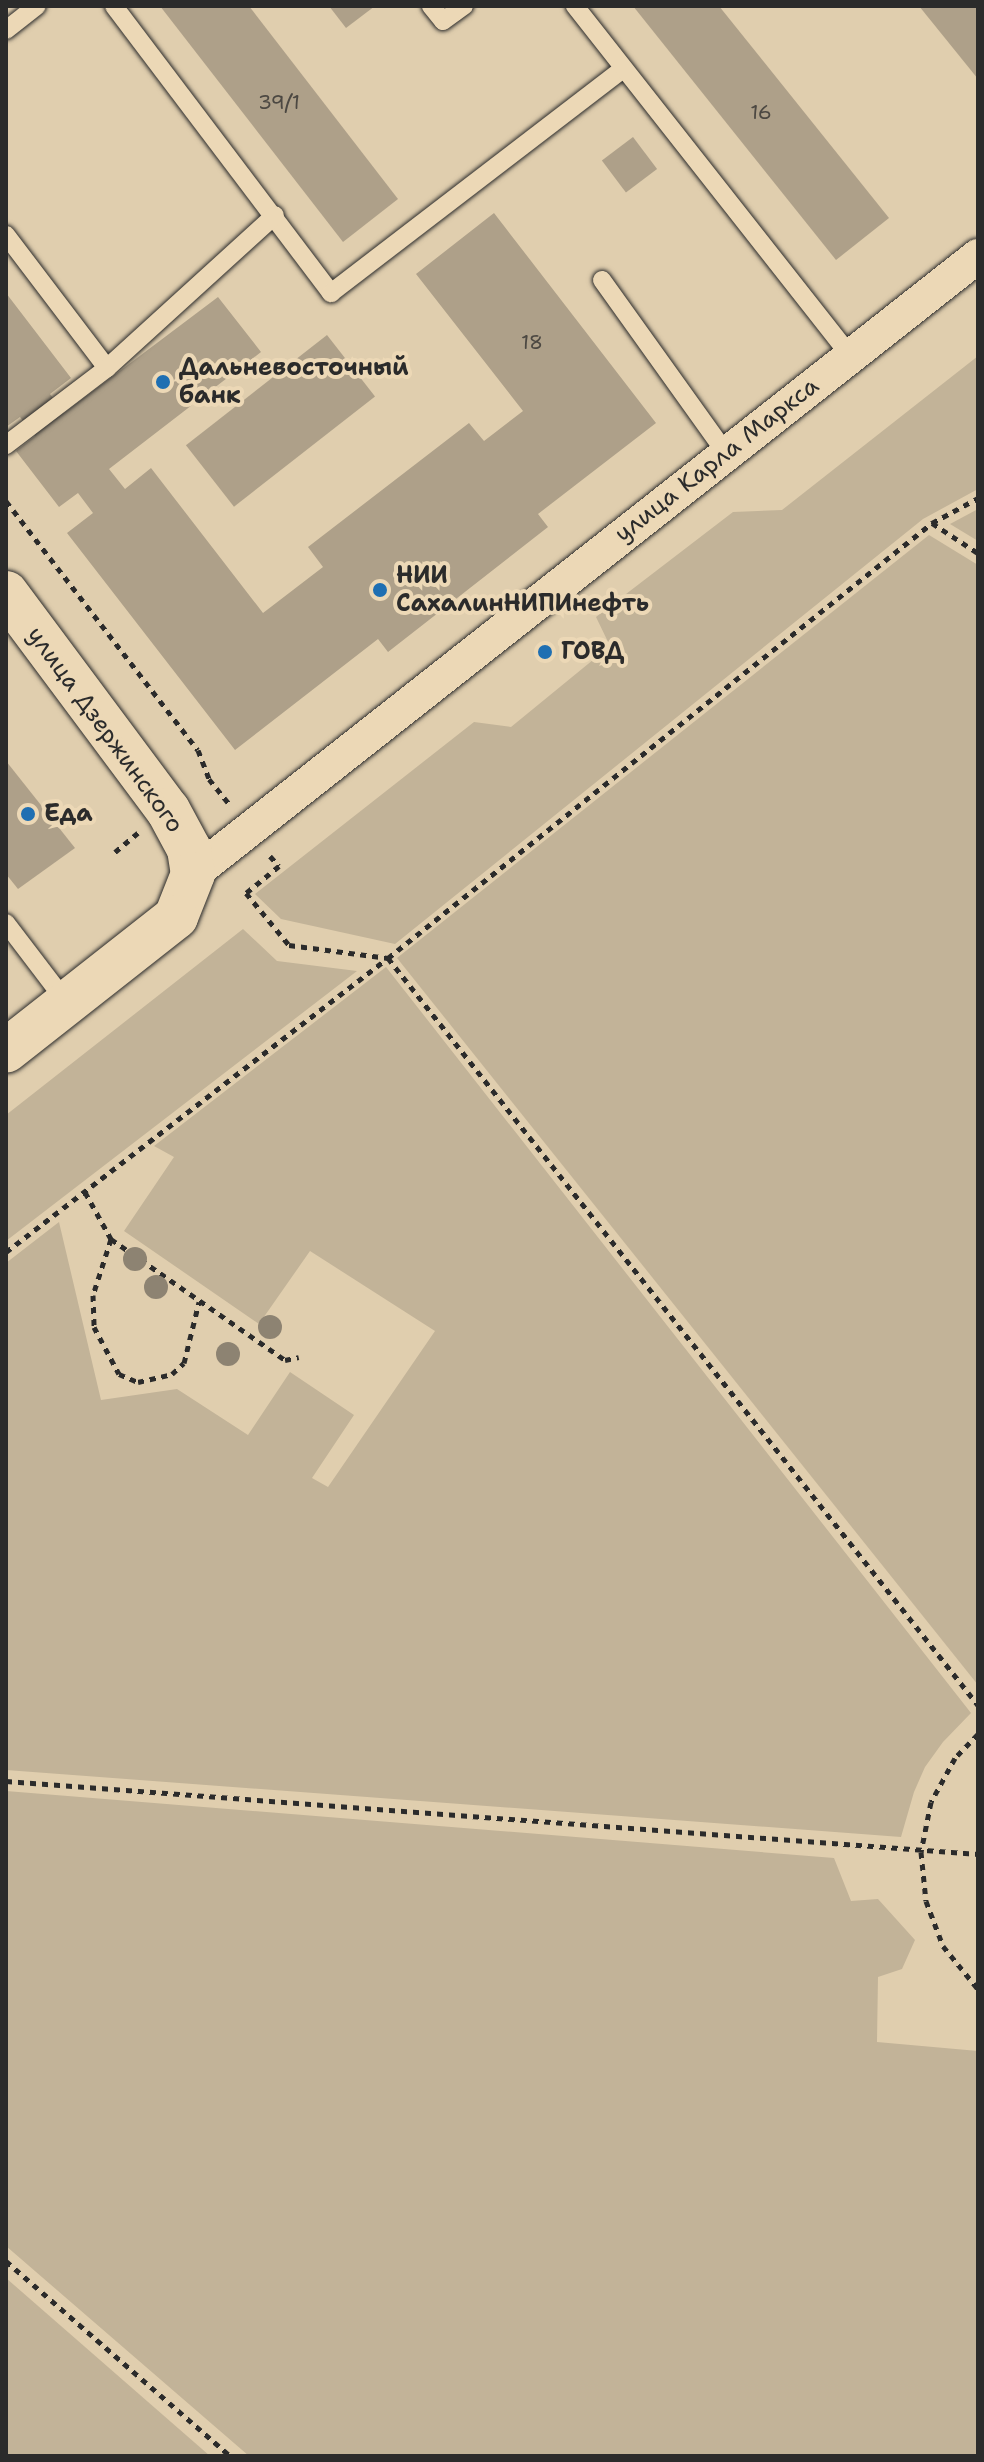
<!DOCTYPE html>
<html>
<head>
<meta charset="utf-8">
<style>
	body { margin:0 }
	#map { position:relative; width:984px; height:2462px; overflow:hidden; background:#e0ceae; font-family:"Shantell Sans",sans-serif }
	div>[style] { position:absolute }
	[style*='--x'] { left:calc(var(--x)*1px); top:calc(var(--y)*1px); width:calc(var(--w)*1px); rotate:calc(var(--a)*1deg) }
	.green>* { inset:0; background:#c2b398 }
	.building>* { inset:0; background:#aea089; transform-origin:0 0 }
	.path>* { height:5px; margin-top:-2.5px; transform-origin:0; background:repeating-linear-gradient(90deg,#2b2b2b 0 6px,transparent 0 12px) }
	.roads { filter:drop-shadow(0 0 2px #2b2b2b) drop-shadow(0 0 2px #2b2b2b) }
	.lane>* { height:18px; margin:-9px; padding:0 9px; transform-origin:9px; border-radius:9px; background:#ecd8b6 }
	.street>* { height:34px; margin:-17px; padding:0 17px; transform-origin:17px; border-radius:17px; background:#ecd8b6 }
	.secondary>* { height:44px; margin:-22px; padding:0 22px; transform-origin:22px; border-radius:22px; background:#ecd8b6 }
	.trees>* { width:24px; height:24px; margin:-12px; border-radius:50%; background:#8d8372 }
	.dots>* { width:22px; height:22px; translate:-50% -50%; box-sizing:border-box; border:4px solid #ecd8b6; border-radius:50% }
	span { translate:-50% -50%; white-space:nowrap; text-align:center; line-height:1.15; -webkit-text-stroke:8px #ecd8b6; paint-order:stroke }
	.number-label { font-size:20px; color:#4c4842 }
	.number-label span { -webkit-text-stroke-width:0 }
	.poi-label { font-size:24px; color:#2b2b2b; font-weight:700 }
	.left { translate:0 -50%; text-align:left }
	.street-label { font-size:24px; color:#2b2b2b }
	.frame { position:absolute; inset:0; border:8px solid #2b2b2b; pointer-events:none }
</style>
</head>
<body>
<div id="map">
	<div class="green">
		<i style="clip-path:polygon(978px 356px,978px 489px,923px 519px,395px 944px,281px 919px,255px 894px,474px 722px,511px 727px,610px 646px,596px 617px,733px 512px,782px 510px)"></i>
		<i style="clip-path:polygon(978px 509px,978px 541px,950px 524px)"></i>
		<i style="clip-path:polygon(929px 535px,978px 565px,978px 1685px,397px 958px)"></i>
		<i style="clip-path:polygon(243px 929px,277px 961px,357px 971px,6px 1241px,6px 1115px)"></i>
		<i style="clip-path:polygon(386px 967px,971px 1713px,943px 1742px,925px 1767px,914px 1792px,901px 1837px,6px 1770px,6px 1263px,59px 1222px,101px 1400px,177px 1389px,248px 1435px,290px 1372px,354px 1415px,312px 1478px,328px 1487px,435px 1331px,310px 1251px,259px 1324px,124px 1231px,174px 1157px,154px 1146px)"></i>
		<i style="clip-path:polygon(6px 1791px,834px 1858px,851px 1901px,878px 1899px,915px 1940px,902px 1969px,878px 1977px,877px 2042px,978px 2051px,978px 2456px,249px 2456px,6px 2246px)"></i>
		<i style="clip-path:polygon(6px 2278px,210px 2456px,6px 2456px)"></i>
	</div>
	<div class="building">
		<i style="clip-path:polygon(160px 6px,249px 6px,398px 199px,343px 242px)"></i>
		<i style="clip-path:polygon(329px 6px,375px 6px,346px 28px)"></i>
		<i style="clip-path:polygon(633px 6px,719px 6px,889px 218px,836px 260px)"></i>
		<i style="clip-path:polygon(919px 6px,978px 6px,978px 79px)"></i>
		<i style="left:633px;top:137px;width:40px;height:39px;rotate:53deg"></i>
		<i style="clip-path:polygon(494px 213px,656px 423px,538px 514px,548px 527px,388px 652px,378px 639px,235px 750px,67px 533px,93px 513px,78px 493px,59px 507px,16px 451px,35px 436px,20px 417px,6px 427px,6px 293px,71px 378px,50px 394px,64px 413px,218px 297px,261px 352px,109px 469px,125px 489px,151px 468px,263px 613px,323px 567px,308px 547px,469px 423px,484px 441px,523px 411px,416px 274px)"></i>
		<i style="left:327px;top:335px;width:78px;height:179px;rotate:52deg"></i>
		<i style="clip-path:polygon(6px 761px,75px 848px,18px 889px,6px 874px)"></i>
	</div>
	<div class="path">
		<i style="--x:6;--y:501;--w:314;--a:52.4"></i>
		<i style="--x:198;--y:750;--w:31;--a:69"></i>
		<i style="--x:209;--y:779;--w:32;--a:51"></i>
		<i style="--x:932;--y:523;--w:55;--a:33.1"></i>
		<i style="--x:115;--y:852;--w:30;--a:-40"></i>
		<i style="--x:270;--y:856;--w:13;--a:48"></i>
		<i style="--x:279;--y:866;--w:43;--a:140.7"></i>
		<i style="--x:246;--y:893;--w:67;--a:50.4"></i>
		<i style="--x:289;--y:945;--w:100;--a:7.5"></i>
		<i style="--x:388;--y:958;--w:952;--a:51.7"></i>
		<i style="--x:85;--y:1192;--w:54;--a:61"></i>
		<i style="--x:111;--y:1239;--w:212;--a:34.8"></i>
		<i style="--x:285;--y:1360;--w:14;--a:-12"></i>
		<i style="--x:111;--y:1239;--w:59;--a:107.8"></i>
		<i style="--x:93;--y:1295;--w:32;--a:88"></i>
		<i style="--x:94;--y:1327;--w:53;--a:62"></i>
		<i style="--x:119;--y:1374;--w:21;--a:23"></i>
		<i style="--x:138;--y:1382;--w:35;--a:-13"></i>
		<i style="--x:172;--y:1374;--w:16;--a:-43"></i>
		<i style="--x:184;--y:1363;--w:63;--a:-76.2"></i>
		<i style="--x:6;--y:1252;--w:482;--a:-37.6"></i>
		<i style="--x:388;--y:958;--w:697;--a:-38.65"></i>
		<i style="--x:932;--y:523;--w:52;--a:-28.5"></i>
		<i style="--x:978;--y:1734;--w:33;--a:134"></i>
		<i style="--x:955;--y:1758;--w:50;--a:118.6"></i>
		<i style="--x:931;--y:1802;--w:51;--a:101.3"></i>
		<i style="--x:921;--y:1852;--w:49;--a:84.2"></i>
		<i style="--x:926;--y:1901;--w:48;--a:69.3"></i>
		<i style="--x:943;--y:1946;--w:55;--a:50.9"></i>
		<i style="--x:6;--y:1781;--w:975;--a:4.3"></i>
		<i style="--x:6;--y:2261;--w:297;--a:41"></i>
	</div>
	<div class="roads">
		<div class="lane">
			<i style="--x:114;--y:6;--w:360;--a:52.9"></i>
			<i style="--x:331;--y:293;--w:368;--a:-37.5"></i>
			<i style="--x:431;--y:6;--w:19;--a:51"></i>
			<i style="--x:443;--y:21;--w:26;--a:-36"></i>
			<i style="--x:575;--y:6;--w:444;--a:51.8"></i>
			<i style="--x:6;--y:30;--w:39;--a:-38"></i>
			<i style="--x:6;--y:235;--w:167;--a:52.8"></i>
			<i style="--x:107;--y:368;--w:227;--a:-42.3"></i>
			<i style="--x:602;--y:280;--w:213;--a:54.4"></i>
			<i style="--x:6;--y:445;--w:127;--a:-37.3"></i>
			<i style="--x:6;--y:923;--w:101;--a:52.7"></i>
		</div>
		<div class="street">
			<i style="--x:193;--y:874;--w:999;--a:-38.21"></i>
		</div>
		<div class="secondary">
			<i style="--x:6;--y:593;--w:271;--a:53.3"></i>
			<i style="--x:168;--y:810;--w:44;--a:61.7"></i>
			<i style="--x:189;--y:849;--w:25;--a:81"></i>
			<i style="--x:193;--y:874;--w:46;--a:111.6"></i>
			<i style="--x:176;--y:917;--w:216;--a:141.8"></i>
		</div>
	</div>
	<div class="trees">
		<i style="left:135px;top:1259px"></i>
		<i style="left:156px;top:1287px"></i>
		<i style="left:270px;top:1327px"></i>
		<i style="left:228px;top:1354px"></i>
	</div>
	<div class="dots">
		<i style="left:163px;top:382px;background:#1f6fb2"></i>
		<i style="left:380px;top:590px;background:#1f6fb2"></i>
		<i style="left:545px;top:652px;background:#1f6fb2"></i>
		<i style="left:28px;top:814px;background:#1f6fb2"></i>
	</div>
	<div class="number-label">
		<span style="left:279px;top:102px">39/1</span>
		<span style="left:761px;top:112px">16</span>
		<span style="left:532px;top:342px">18</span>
	</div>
	<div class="poi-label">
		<span class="left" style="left:179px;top:382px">Дальневосточный<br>банк</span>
		<span class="left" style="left:396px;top:590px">НИИ<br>СахалинНИПИнефть</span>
		<span class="left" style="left:561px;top:652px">ГОВД</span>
		<span class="left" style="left:44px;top:814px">Еда</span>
	</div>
	<div class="street-label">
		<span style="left:717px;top:460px;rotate:-38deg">улица Карла Маркса</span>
		<span style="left:105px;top:730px;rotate:54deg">улица Дзержинского</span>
	</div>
	<div class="frame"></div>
</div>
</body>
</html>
